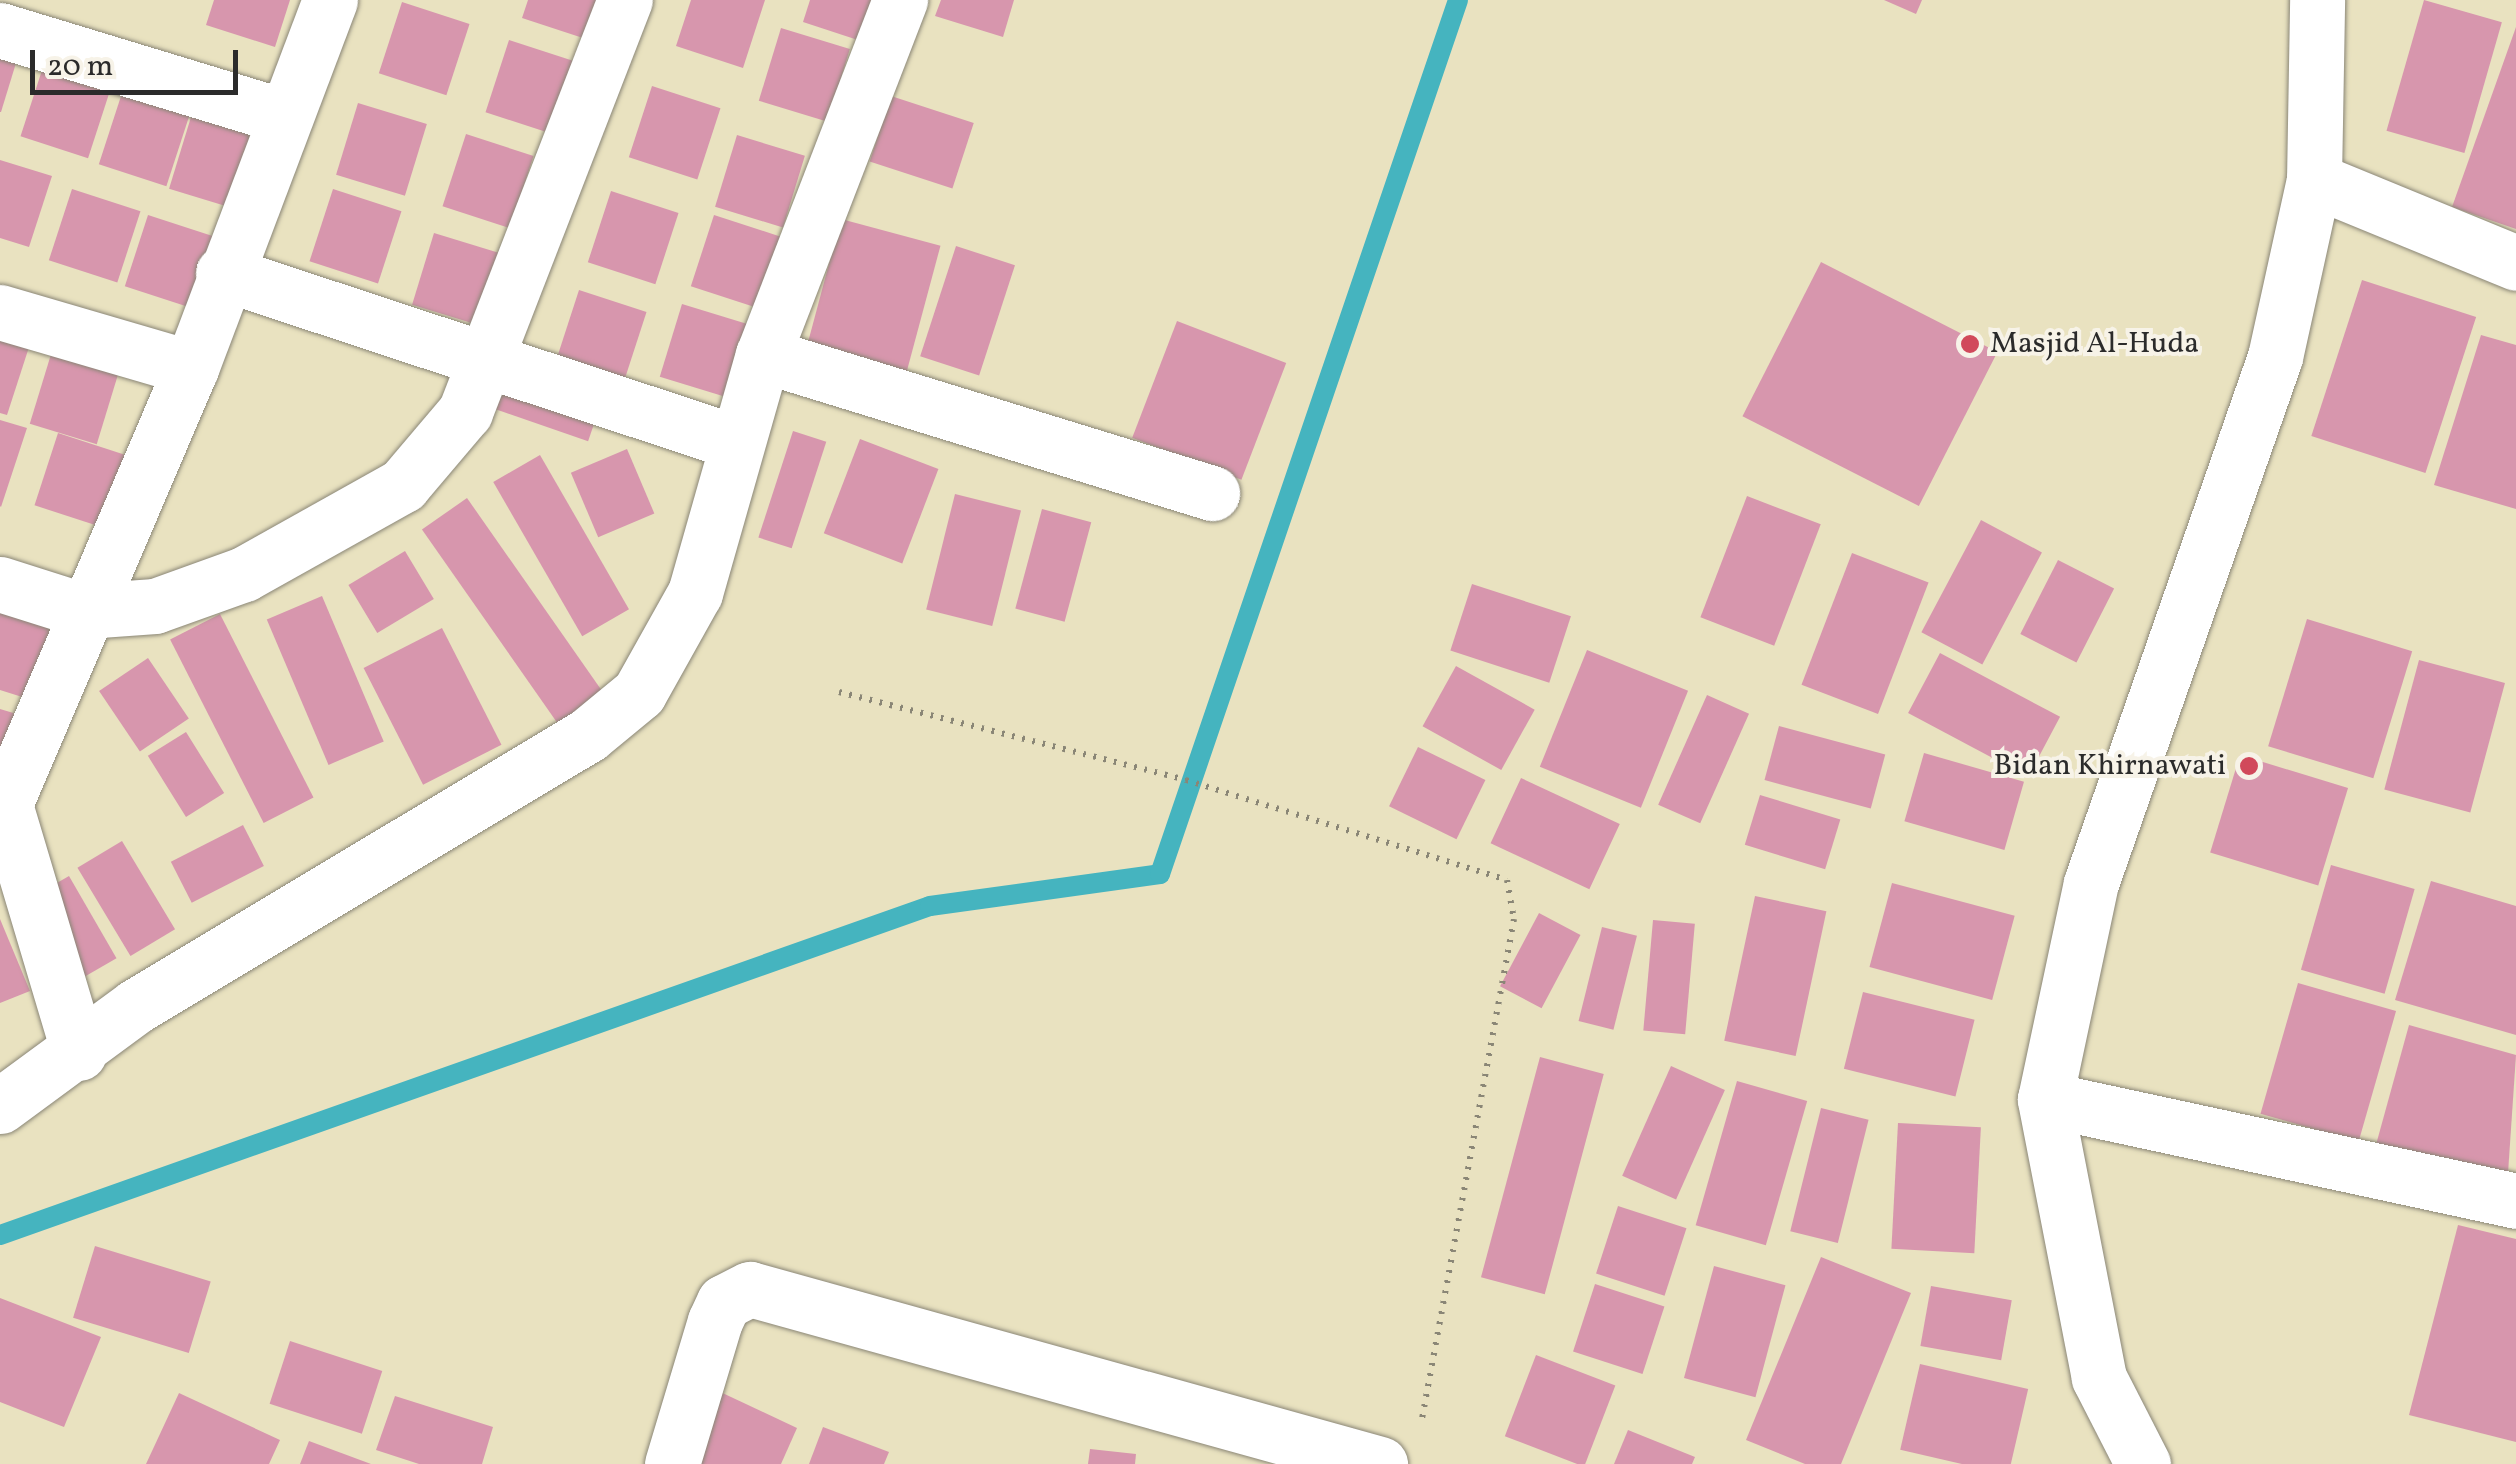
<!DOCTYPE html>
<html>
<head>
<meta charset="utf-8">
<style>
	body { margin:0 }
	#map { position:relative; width:2516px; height:1464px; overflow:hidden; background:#e9e2c0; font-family:Vollkorn,serif }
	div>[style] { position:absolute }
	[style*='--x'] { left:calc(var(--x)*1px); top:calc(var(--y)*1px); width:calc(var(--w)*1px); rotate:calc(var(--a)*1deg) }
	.stream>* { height:20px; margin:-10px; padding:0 10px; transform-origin:10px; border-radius:10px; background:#45b4bf }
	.building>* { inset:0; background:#d796ad; transform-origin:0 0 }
	.path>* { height:6px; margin-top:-3px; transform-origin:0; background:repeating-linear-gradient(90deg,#8a8676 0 2.5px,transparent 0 10.5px) }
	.roads { filter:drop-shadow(0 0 2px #8a8676) drop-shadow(0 0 2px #8a8676) }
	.street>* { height:55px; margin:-27.5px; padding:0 27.5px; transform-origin:27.5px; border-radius:27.5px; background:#fff }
	.dots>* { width:28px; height:28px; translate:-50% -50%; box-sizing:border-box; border:5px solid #f7f3e8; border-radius:50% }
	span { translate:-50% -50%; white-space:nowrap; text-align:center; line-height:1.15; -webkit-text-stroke:8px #f7f3e8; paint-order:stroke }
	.poi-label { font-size:30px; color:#2b2b2b }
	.left { translate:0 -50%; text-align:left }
	.right { translate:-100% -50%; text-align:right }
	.scale { position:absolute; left:30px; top:50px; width:208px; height:45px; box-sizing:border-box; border:5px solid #2b2b2b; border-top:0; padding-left:12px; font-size:30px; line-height:35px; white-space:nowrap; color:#2b2b2b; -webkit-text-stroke:8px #f7f3e8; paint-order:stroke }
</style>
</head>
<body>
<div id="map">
	<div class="stream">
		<i style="--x:0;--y:1235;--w:986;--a:-19.48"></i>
		<i style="--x:930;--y:906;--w:232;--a:-7.9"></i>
		<i style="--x:1160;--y:874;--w:923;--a:-71.17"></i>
	</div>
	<div class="building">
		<i style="clip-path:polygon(214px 0,290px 0,275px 47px,206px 25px)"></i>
		<i style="clip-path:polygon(528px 0,602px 0,589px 40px,522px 18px)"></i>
		<i style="clip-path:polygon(691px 0,765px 0,743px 68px,676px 46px)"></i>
		<i style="clip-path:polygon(810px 0,884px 0,870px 44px,803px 22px)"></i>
		<i style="clip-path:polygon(941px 0,1014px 0,1003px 37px,935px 16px)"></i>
		<i style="clip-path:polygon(1884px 0,1922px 0,1916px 14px)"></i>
		<i style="left:2424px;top:0;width:81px;height:136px;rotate:16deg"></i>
		<i style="left:402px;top:2px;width:71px;height:75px;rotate:18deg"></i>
		<i style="clip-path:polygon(2516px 27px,2516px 229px,2452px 207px)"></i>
		<i style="left:781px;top:28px;width:72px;height:76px;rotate:17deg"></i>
		<i style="left:509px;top:40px;width:72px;height:76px;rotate:18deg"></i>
		<i style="clip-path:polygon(0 58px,16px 63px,1px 112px,0 112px)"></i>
		<i style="left:44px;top:64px;width:71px;height:76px;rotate:18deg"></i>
		<i style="left:652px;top:86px;width:72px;height:75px;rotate:18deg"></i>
		<i style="left:122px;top:93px;width:71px;height:75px;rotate:18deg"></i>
		<i style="left:891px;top:96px;width:87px;height:69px;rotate:18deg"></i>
		<i style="left:358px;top:103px;width:72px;height:75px;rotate:17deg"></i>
		<i style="left:191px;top:117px;width:72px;height:75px;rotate:17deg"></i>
		<i style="left:466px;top:134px;width:71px;height:76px;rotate:18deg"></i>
		<i style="left:737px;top:135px;width:71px;height:75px;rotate:17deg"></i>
		<i style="clip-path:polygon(0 160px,52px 176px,29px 247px,0 238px)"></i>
		<i style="left:72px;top:189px;width:72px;height:75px;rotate:18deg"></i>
		<i style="left:333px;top:189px;width:72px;height:76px;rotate:18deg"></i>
		<i style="left:611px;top:191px;width:71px;height:75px;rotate:18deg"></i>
		<i style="left:148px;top:215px;width:71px;height:75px;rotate:18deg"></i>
		<i style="left:714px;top:215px;width:71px;height:75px;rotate:18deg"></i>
		<i style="left:841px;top:219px;width:103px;height:135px;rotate:15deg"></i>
		<i style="left:434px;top:233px;width:70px;height:75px;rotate:17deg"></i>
		<i style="left:956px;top:246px;width:62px;height:116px;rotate:18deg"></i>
		<i style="left:1821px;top:262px;width:198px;height:173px;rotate:27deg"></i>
		<i style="left:2362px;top:280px;width:120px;height:164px;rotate:18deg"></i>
		<i style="left:579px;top:290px;width:71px;height:76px;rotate:18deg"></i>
		<i style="left:682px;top:304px;width:70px;height:76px;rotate:17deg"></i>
		<i style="left:1177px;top:321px;width:117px;height:125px;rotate:21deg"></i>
		<i style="clip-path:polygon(0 334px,30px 344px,7px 415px,0 413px)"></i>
		<i style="clip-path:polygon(2481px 335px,2516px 345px,2516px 509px,2434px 485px)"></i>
		<i style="left:52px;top:351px;width:70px;height:76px;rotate:17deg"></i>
		<i style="left:502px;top:384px;width:100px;height:26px;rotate:19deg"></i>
		<i style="clip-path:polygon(0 420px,27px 428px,1px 507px,0 506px)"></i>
		<i style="left:793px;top:431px;width:35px;height:112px;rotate:18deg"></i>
		<i style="left:58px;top:433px;width:71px;height:76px;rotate:18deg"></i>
		<i style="left:860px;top:439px;width:84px;height:101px;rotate:21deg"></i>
		<i style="left:627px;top:449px;width:70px;height:61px;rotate:67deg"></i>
		<i style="left:540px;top:455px;width:178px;height:54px;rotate:60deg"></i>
		<i style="left:955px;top:494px;width:68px;height:119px;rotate:14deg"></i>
		<i style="left:1747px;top:496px;width:79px;height:130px;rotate:21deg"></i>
		<i style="left:467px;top:498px;width:237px;height:55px;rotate:55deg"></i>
		<i style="left:1042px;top:509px;width:51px;height:103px;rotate:15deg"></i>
		<i style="left:1981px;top:520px;width:69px;height:127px;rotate:28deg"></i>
		<i style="left:405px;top:551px;width:56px;height:66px;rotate:59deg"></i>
		<i style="left:1852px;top:553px;width:82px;height:141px;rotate:21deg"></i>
		<i style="left:2058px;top:560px;width:63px;height:83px;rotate:27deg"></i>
		<i style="left:1472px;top:584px;width:104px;height:70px;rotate:18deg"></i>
		<i style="left:322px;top:596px;width:158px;height:60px;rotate:67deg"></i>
		<i style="clip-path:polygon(0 611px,62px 631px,38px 702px,0 690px)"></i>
		<i style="left:220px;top:614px;width:206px;height:56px;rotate:63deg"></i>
		<i style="left:2307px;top:619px;width:110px;height:133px;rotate:17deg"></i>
		<i style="left:442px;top:628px;width:131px;height:88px;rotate:63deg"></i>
		<i style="left:1587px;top:650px;width:109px;height:126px;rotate:22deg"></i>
		<i style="left:1940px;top:653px;width:136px;height:68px;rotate:28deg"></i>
		<i style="left:148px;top:658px;width:73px;height:59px;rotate:56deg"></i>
		<i style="left:2419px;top:660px;width:89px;height:134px;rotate:15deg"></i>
		<i style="left:1456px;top:666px;width:90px;height:69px;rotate:29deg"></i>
		<i style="left:1707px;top:695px;width:46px;height:120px;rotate:24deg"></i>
		<i style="clip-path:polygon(0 709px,20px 715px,0 774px)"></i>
		<i style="left:1779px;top:726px;width:110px;height:56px;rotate:15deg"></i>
		<i style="left:186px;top:732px;width:72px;height:45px;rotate:58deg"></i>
		<i style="left:1418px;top:747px;width:75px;height:66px;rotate:26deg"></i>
		<i style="left:1924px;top:753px;width:104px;height:71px;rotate:16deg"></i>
		<i style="left:2240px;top:755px;width:113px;height:102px;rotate:17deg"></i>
		<i style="left:1521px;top:778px;width:109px;height:72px;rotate:25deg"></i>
		<i style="left:1760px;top:795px;width:84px;height:52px;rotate:17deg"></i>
		<i style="left:243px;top:825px;width:46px;height:81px;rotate:63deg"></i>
		<i style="left:122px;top:841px;width:103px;height:52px;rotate:59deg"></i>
		<i style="left:2331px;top:865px;width:87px;height:109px;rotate:16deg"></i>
		<i style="left:69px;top:876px;width:95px;height:38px;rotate:60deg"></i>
		<i style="clip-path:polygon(2431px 881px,2516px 906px,2516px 1035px,2395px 1000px)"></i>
		<i style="left:1892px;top:883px;width:127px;height:87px;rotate:15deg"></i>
		<i style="left:1755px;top:896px;width:73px;height:148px;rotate:12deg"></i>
		<i style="left:1539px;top:913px;width:47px;height:83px;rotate:28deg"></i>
		<i style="clip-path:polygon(0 919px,30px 991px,0 1003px)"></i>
		<i style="left:1653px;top:920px;width:42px;height:111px;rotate:5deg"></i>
		<i style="left:1602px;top:927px;width:36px;height:97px;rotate:14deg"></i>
		<i style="left:2298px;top:983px;width:102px;height:136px;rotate:16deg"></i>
		<i style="left:1863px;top:992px;width:115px;height:79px;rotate:14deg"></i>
		<i style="clip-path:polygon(2409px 1025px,2516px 1055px,2507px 1188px,2374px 1152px)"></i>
		<i style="left:1540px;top:1057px;width:66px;height:228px;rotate:15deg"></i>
		<i style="left:1671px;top:1066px;width:59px;height:120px;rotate:24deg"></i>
		<i style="left:1737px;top:1081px;width:73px;height:150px;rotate:16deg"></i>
		<i style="left:1821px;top:1108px;width:49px;height:127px;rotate:14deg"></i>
		<i style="left:1898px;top:1123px;width:83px;height:126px;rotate:3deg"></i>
		<i style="left:1618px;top:1206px;width:72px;height:71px;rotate:18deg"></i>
		<i style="clip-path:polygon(2458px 1225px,2516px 1239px,2516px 1442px,2409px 1415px)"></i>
		<i style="left:95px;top:1246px;width:121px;height:75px;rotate:17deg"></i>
		<i style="clip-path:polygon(1821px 1257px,1911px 1293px,1841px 1464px,1805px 1464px,1746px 1440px)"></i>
		<i style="left:1714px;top:1266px;width:74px;height:116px;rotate:15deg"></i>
		<i style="left:1595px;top:1284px;width:73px;height:71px;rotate:18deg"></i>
		<i style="left:1931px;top:1286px;width:82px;height:61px;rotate:10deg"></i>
		<i style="clip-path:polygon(0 1298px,101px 1337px,64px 1427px,0 1402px)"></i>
		<i style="left:290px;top:1341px;width:97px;height:66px;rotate:18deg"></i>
		<i style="left:1536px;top:1355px;width:85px;height:87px;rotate:21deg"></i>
		<i style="left:1920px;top:1364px;width:111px;height:88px;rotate:13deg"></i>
		<i style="clip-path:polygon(714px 1389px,797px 1428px,781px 1464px,688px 1464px)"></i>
		<i style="clip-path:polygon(179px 1393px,280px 1440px,269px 1464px,146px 1464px)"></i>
		<i style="clip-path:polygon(395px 1396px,493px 1427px,482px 1464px,419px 1464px,376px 1450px)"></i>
		<i style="clip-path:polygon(823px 1427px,889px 1452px,884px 1464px,809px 1464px)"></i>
		<i style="clip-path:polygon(1628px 1430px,1695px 1457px,1692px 1464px,1614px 1464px)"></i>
		<i style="clip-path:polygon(309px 1441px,371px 1464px,300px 1464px)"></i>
		<i style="clip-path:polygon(1090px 1449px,1136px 1454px,1135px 1464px,1088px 1464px)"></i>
	</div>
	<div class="path">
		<i style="--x:839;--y:692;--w:358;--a:14.2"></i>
		<i style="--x:1186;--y:780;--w:336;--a:17.3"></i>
		<i style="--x:1507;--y:880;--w:40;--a:80"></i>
		<i style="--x:1514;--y:919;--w:508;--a:100.43"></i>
	</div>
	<div class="roads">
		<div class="street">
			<i style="--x:0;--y:30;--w:293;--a:16.9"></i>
			<i style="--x:2314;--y:180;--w:218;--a:22.3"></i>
			<i style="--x:223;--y:273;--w:539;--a:18.27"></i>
			<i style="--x:0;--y:312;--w:199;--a:16.3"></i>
			<i style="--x:763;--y:355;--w:470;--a:17.1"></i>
			<i style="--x:0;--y:584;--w:89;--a:17.6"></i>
			<i style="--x:85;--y:611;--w:70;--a:-4.1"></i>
			<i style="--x:155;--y:606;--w:95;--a:-19.8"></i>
			<i style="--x:244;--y:574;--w:182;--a:-29.2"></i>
			<i style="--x:403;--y:485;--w:96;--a:-49.7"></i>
			<i style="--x:465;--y:412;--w:442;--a:-68.8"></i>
			<i style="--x:79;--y:1053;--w:260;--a:-106.6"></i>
			<i style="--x:5;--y:804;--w:474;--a:-66.9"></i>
			<i style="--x:191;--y:368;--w:393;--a:-69.3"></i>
			<i style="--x:2045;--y:1099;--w:482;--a:12.2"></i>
			<i style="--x:0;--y:1106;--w:169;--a:-36.3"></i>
			<i style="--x:136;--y:1006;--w:527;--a:-30.95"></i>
			<i style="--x:588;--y:735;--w:66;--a:-39.5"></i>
			<i style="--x:639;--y:693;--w:115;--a:-60.8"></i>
			<i style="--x:695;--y:593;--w:248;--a:-74.1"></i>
			<i style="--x:763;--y:355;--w:381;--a:-68.9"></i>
			<i style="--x:672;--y:1464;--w:149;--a:-73.3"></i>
			<i style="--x:715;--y:1321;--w:21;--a:-65"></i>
			<i style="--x:724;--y:1302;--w:29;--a:-27"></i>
			<i style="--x:750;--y:1289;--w:654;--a:15.52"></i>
			<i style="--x:2143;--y:1464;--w:97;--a:-117.1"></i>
			<i style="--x:2099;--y:1378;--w:284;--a:-101"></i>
			<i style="--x:2045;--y:1099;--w:221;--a:-78"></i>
			<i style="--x:2091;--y:883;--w:557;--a:-70.72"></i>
			<i style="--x:2275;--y:357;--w:181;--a:-77.6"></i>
			<i style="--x:2314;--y:180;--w:180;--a:-89"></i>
		</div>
	</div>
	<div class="dots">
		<i style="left:1970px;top:344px;background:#d1495b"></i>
		<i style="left:2249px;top:766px;background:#d1495b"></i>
	</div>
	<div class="poi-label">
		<span class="left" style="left:1990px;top:344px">Masjid Al-Huda</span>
		<span class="right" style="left:2226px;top:766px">Bidan Khirnawati</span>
	</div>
	<div class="scale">20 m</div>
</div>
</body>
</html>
